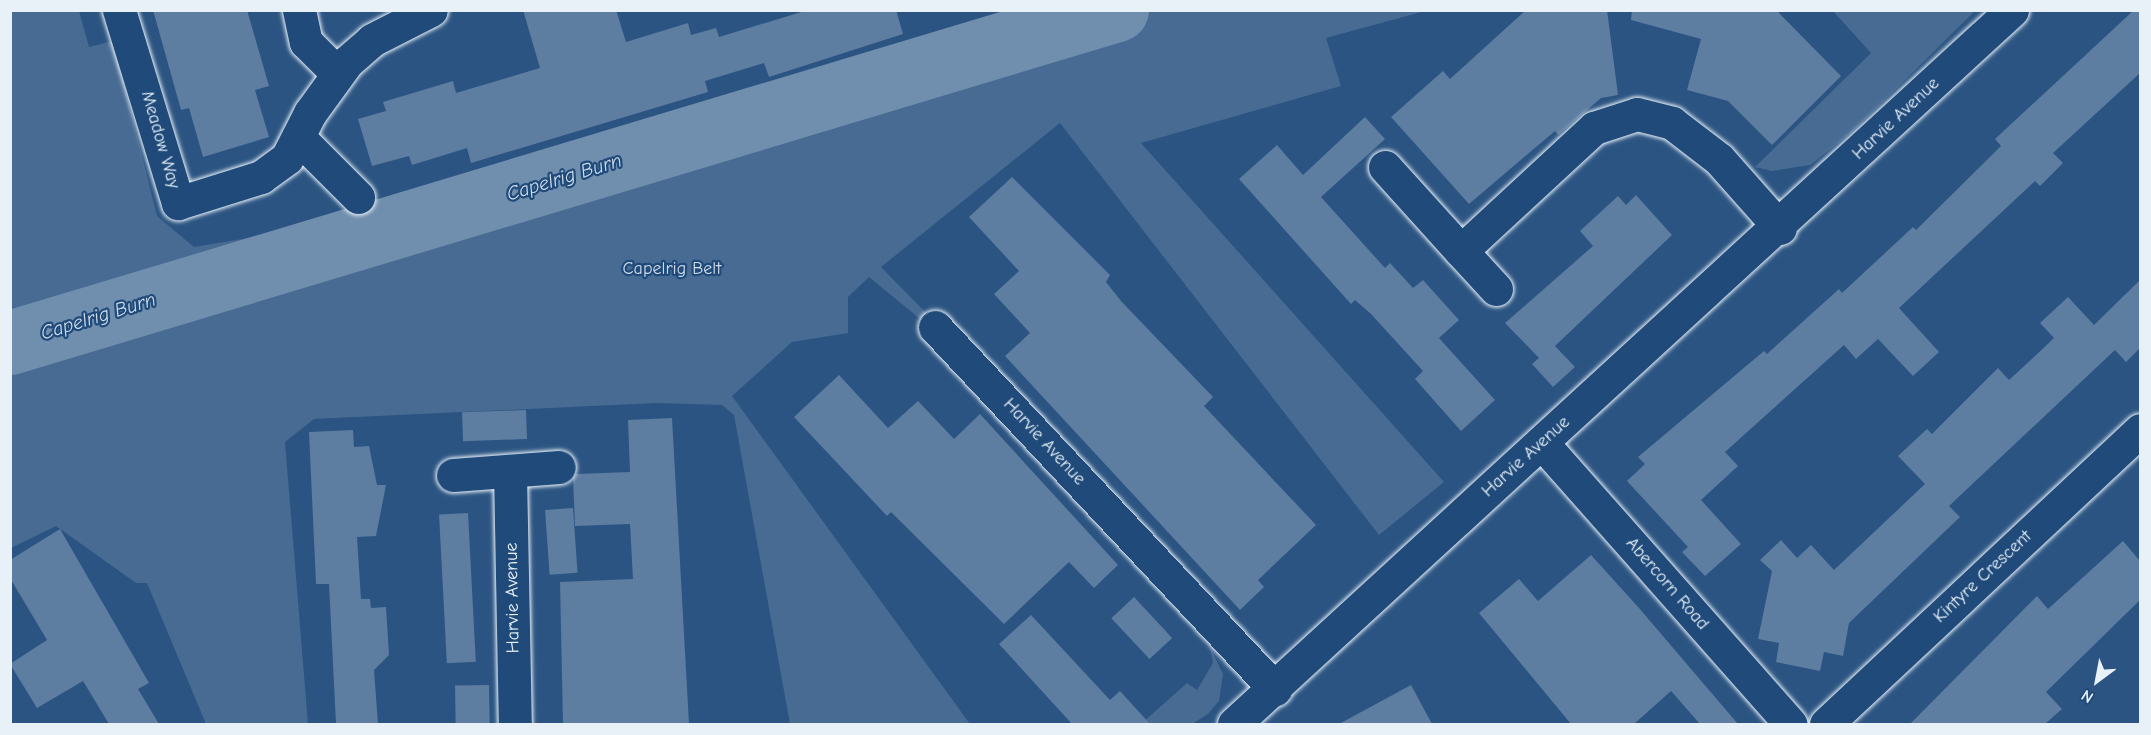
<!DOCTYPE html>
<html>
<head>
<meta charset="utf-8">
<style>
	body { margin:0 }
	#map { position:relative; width:2151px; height:735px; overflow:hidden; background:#2b5482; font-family:"Comic Neue",sans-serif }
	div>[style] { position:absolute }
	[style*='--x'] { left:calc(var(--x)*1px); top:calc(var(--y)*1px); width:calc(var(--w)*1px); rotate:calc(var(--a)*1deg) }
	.green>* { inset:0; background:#476b93 }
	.river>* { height:64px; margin:-32px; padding:0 32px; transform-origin:32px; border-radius:32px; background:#708ead }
	.building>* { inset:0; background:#5d7da1; transform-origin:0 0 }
	.roads { filter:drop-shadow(0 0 2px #e8f1f8) drop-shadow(0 0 2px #e8f1f8) }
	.minor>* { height:33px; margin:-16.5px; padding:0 16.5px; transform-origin:16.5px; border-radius:16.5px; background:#1f4a7a }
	span { translate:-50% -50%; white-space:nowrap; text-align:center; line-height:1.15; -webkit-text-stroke:4.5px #1f4a7a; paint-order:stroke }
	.street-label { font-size:18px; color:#e8f1f8 }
	.park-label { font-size:18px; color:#d0dde9 }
	.water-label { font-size:20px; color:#d0dde9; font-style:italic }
	.frame { position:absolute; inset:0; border:12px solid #e8f1f8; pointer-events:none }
	.north { position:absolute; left:2067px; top:651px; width:60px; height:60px; -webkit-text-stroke:4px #1f4a7a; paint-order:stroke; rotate:212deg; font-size:16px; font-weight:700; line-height:24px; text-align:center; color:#e8f1f8 }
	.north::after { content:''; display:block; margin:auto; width:21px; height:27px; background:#e8f1f8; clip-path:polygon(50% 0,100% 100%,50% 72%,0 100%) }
</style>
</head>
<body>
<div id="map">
	<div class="green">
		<i style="clip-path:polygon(10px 11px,79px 11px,89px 47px,113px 41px,157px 216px,194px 247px,444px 206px,545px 165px,900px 63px,1044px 11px,1425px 11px,1326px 38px,1341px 86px,1141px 143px,1444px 482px,1379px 535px,1060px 123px,881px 267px,935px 322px,931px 328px,869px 277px,848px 297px,848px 333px,792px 342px,732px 396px,970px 724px,790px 724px,734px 415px,722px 405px,656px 403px,314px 419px,285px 442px,308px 724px,206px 724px,147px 583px,136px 583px,56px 526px,11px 548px)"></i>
		<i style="clip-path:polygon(1833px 11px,1975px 11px,1852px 132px,1810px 165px,1772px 171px,1755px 167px,1871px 53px)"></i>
		<i style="clip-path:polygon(1210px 647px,1223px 674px,1219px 701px,1208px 714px,1192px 724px,1141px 724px,1187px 683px,1197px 690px,1213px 663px)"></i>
	</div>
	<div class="river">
		<i style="--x:10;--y:343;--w:1156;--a:-16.74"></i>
	</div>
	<div class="building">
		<i style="clip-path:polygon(153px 10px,247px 10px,269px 86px,255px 90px,269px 137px,203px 157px,189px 108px,181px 110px)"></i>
		<i style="clip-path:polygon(523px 10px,616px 10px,626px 42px,688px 23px,691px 35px,716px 28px,719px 37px,808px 10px,896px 10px,903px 34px,769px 77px,764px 63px,705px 81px,708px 92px,471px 163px,467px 148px,412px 165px,409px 156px,372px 166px,358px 119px,386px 111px,383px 102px,453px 81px,456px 93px,540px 68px)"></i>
		<i style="clip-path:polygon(1526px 10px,1607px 10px,1618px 95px,1601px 98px,1558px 135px,1555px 131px,1469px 204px,1391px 117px,1443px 71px,1450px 79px)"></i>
		<i style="clip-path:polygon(1632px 10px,1776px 10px,1841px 76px,1772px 145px,1728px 101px,1687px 90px,1701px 39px,1631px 20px)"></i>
		<i style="clip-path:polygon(2134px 10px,2140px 10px,2140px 73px,2053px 153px,2063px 163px,2040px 186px,2035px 181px,1899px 308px,1939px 352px,1913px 376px,1878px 339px,1856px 359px,1844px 345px,1725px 452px,1738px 466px,1701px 500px,1741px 544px,1705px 576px,1682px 552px,1688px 547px,1627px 481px,1645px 464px,1638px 457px,1764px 351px,1767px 354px,1839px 289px,1842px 293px,1913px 227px,1916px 230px,2001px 146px,1995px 139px)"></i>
		<i style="clip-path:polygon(1365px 117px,1385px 139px,1321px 197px,1385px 268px,1390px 263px,1413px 288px,1423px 280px,1459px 320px,1439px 338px,1495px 400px,1461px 431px,1415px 379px,1423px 371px,1371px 314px,1355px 300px,1351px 304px,1239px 179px,1277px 145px,1303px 175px)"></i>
		<i style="clip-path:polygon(1012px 177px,1110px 275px,1106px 282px,1121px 301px,1213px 397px,1204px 406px,1316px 525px,1258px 580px,1264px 587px,1240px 610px,1005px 356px,1030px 333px,994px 294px,1019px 271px,969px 217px)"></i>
		<i style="clip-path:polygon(1636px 195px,1672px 235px,1555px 346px,1575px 367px,1553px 387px,1532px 364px,1539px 358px,1505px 323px,1593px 246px,1580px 231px,1618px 196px,1626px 205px)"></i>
		<i style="clip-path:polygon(2140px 280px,2140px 348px,2126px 362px,2115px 350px,1949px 506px,1960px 517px,1849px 623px,1843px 656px,1824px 652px,1820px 671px,1776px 662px,1779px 643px,1758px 639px,1772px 571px,1760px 560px,1781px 540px,1797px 558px,1811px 545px,1834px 570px,1925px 484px,1898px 456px,1927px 429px,1932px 434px,1998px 368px,2009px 380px,2034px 357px,2054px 338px,2040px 323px,2068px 297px,2094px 325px)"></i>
		<i style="clip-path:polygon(839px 375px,888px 428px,918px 401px,954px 439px,980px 414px,1118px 565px,1094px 588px,1069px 562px,1004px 624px,891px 512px,887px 516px,794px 417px)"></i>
		<i style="left:526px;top:410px;width:29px;height:64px;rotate:88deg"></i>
		<i style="clip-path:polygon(672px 418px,689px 724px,563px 724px,560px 582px,633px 579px,630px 524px,575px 526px,573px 478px,576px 474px,630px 472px,628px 420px)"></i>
		<i style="clip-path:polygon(353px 430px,354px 447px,369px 446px,377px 485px,386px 485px,376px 536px,357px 537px,361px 599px,370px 599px,371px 608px,386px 607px,389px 655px,374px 670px,378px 724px,336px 724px,329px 584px,316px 584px,309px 432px)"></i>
		<i style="left:573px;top:508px;width:65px;height:28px;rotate:86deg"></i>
		<i style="left:468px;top:513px;width:149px;height:29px;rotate:87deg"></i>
		<i style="clip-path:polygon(60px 529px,149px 683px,138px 689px,159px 724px,109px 724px,83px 681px,37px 708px,10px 664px,47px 640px,10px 578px,10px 560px)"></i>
		<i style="clip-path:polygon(2123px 541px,2140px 561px,2140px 600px,2046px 692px,2062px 709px,2045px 724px,1910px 724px,2037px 596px,2048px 609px)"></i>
		<i style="clip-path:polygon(1591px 555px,1639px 608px,1738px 724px,1700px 724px,1671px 691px,1634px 724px,1571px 724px,1479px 613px,1519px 579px,1538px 601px)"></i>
		<i style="left:1134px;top:597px;width:56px;height:31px;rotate:47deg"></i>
		<i style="clip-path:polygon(1031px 615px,1110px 700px,1120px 691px,1150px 724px,1072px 724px,999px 644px)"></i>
		<i style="left:489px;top:685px;width:39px;height:34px;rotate:89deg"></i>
		<i style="clip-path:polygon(1411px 685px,1432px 724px,1339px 724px)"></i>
	</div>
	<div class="roads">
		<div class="minor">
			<i style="--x:119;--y:10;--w:202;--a:73"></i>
			<i style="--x:178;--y:203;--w:87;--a:-17.4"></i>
			<i style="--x:261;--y:177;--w:32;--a:-36"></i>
			<i style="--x:287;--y:158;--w:51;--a:-62.9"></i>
			<i style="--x:310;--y:113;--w:63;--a:-54"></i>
			<i style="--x:347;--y:62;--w:33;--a:-41"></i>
			<i style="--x:372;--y:40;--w:66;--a:-27"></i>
			<i style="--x:299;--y:10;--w:33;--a:78"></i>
			<i style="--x:306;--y:42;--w:45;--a:45"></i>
			<i style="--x:298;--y:137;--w:85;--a:45"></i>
			<i style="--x:1385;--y:167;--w:113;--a:47.9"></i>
			<i style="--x:1496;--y:289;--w:52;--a:-132.6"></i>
			<i style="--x:1461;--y:251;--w:181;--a:-42.8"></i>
			<i style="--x:1594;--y:128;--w:45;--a:-18"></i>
			<i style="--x:1637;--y:114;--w:36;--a:14"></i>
			<i style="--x:1672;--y:123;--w:59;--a:37.5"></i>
			<i style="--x:1719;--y:159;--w:92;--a:48.5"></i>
			<i style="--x:935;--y:327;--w:497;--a:46.8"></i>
			<i style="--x:1542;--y:443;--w:375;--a:48.5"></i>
			<i style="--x:510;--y:472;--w:252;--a:88.9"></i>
			<i style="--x:453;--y:475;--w:106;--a:-4.3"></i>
			<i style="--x:1234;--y:724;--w:1056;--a:-42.54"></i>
			<i style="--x:1826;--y:724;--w:430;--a:-43.1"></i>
		</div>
	</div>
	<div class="street-label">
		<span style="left:1896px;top:119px;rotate:-43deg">Harvie Avenue</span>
		<span style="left:160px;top:140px;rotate:74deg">Meadow Way</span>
		<span style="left:1044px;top:442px;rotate:47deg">Harvie Avenue</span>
		<span style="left:1526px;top:457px;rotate:-42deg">Harvie Avenue</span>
		<span style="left:1983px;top:577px;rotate:-43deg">Kintyre Crescent</span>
		<span style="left:1667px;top:584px;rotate:49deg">Abercorn Road</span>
		<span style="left:513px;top:598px;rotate:-91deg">Harvie Avenue</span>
	</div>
	<div class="park-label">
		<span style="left:672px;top:269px">Capelrig Belt</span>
	</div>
	<div class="water-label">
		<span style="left:564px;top:177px;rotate:-17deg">Capelrig Burn</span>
		<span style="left:98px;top:316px;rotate:-17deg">Capelrig Burn</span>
	</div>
	<div class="frame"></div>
	<div class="north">N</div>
</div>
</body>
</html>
